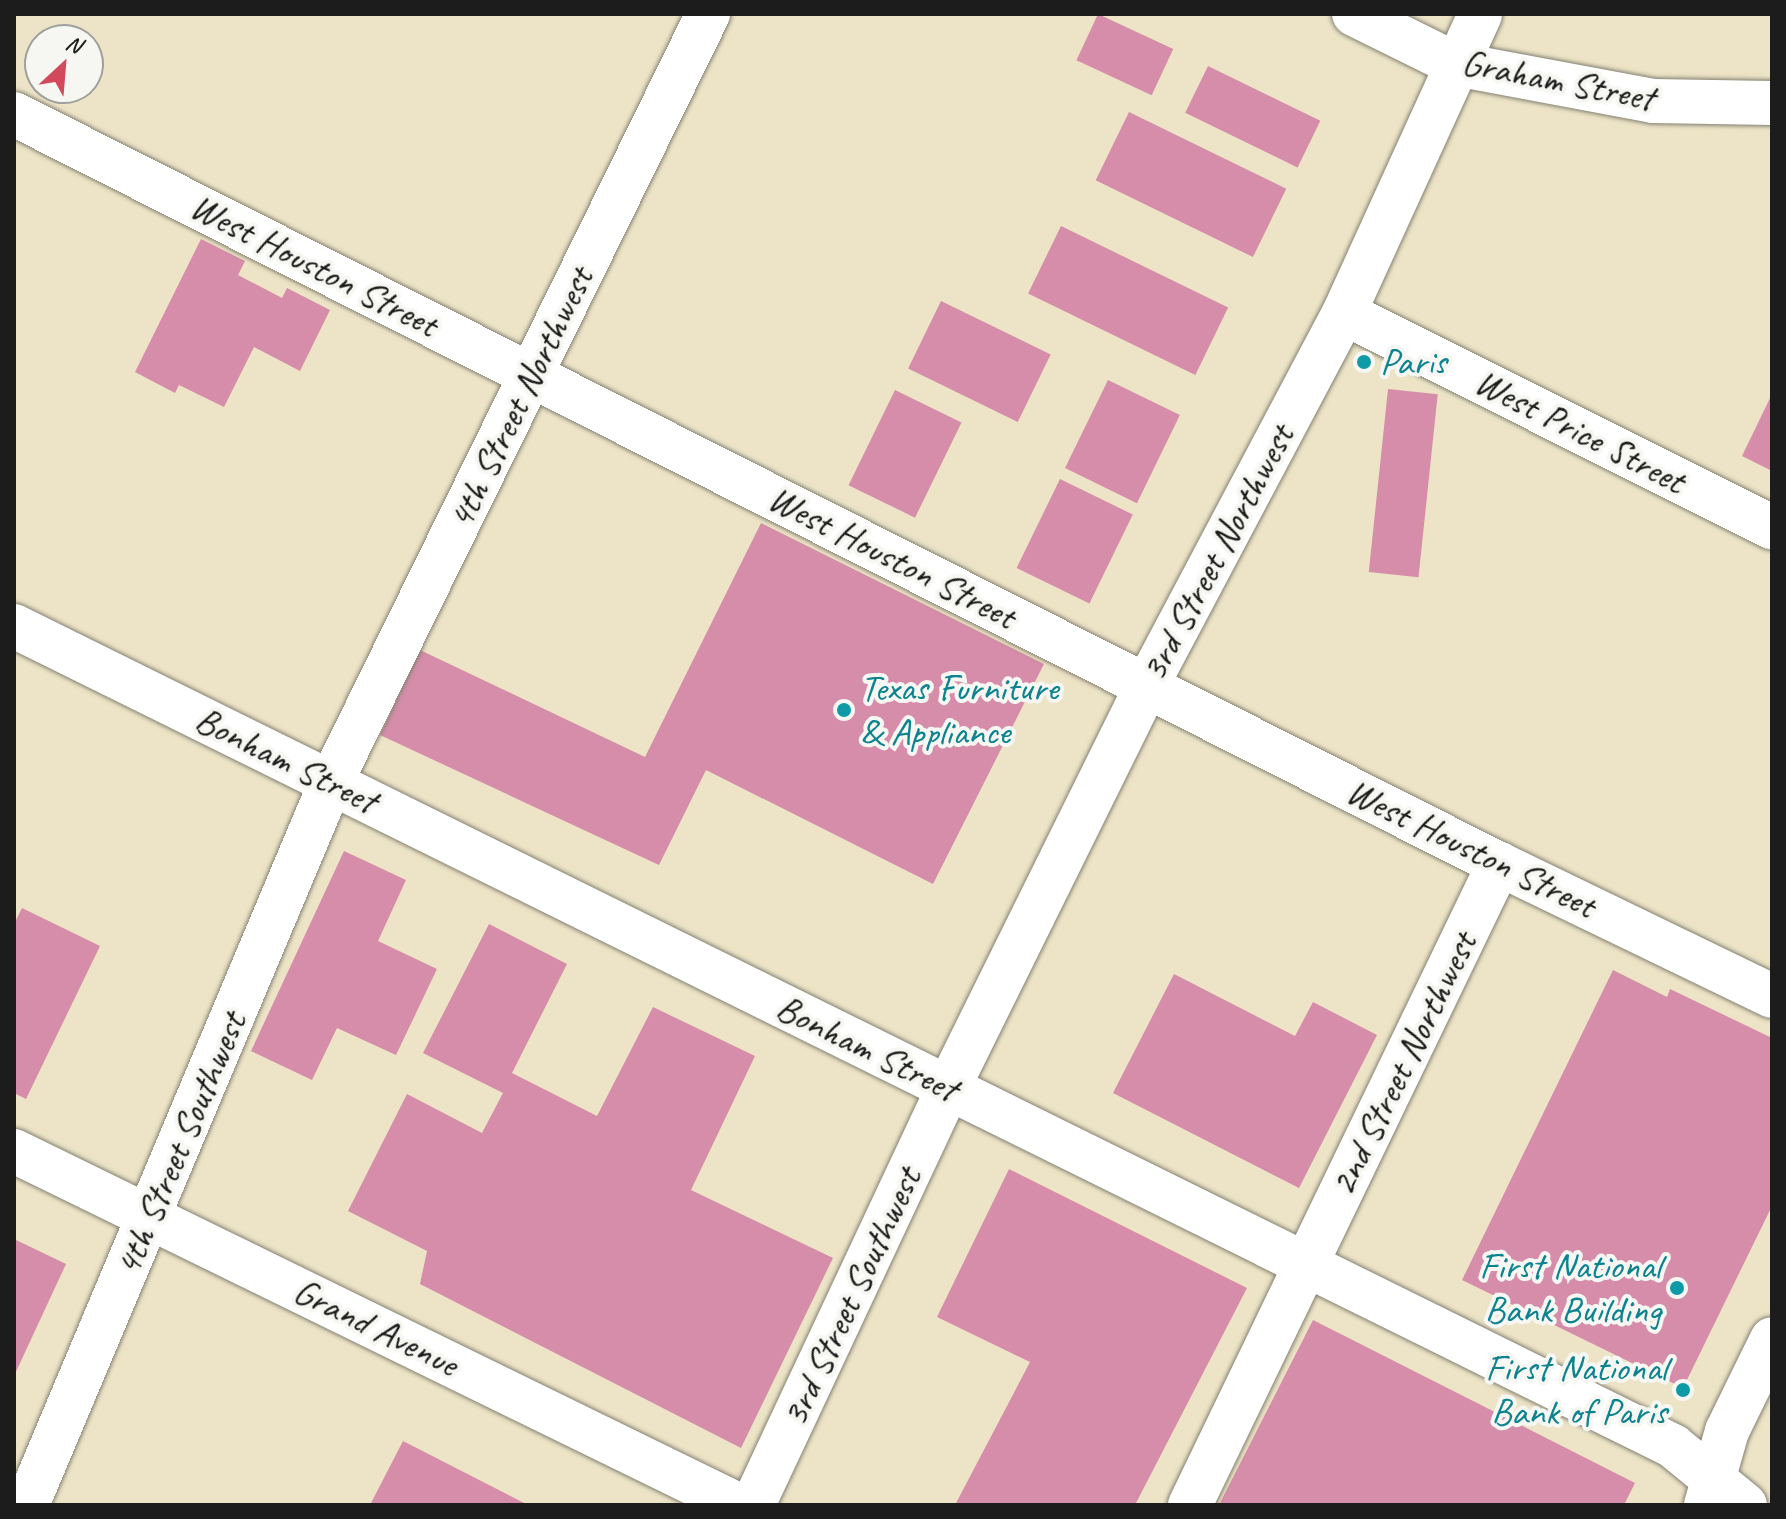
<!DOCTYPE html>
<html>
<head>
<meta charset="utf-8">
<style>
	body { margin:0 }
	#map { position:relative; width:1786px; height:1519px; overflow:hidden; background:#ede4c7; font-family:Caveat,sans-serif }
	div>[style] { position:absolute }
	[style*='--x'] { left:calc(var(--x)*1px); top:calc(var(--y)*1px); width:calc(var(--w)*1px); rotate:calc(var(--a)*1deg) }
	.building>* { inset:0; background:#d58da9; transform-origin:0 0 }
	.roads { filter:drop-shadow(0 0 2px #848072) drop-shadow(0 0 2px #848072) }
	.minor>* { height:44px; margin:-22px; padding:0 22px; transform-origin:22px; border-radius:22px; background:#fff }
	.major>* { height:44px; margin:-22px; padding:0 22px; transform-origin:22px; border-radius:22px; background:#fff }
	.dots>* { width:22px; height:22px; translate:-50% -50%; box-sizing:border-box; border:4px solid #f6f6f2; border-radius:50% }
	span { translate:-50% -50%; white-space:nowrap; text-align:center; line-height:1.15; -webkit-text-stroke:8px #f6f6f2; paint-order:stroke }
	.street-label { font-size:38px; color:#1c1c1c }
	.culture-label { font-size:38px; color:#0d838f }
	.left { translate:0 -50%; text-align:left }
	.right { translate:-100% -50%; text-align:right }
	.frame { position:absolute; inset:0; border:16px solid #1c1c1c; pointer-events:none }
	.north { position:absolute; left:24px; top:24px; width:80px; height:80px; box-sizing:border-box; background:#f6f6f2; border:2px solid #9f9f9c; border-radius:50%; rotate:26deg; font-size:22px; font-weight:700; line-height:32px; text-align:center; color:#1c1c1c }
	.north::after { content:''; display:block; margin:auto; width:28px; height:36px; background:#d1495b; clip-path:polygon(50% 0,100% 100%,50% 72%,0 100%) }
</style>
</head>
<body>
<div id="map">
	<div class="building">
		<i style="left:1098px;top:14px;width:83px;height:51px;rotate:25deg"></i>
		<i style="left:1208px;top:66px;width:125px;height:52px;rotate:26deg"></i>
		<i style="left:1129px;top:112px;width:175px;height:76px;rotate:26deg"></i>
		<i style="left:1061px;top:226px;width:186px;height:75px;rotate:26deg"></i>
		<i style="clip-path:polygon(201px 239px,245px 261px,238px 275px,282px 298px,287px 288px,330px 310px,300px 371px,254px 347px,224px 407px,179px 385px,175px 393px,135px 372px)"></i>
		<i style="left:941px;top:301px;width:122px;height:75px;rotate:26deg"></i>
		<i style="left:1108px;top:380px;width:80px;height:98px;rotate:26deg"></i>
		<i style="left:1388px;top:389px;width:50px;height:184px;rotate:6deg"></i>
		<i style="left:895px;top:390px;width:74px;height:106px;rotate:26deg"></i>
		<i style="clip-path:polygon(1772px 394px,1772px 471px,1742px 456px)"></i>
		<i style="left:1060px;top:479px;width:81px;height:99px;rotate:26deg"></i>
		<i style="clip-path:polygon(761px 523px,1044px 664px,933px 884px,706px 770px,659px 865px,380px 735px,420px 650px,645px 757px)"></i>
		<i style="clip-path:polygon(344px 851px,406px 880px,378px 941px,437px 969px,396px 1055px,337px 1028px,312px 1080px,251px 1051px)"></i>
		<i style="clip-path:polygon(22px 908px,100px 946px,26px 1099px,14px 1093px,14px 924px)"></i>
		<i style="clip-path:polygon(489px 924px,567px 964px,512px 1073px,597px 1116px,653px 1007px,755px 1056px,691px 1190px,833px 1258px,741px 1448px,420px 1284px,427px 1251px,348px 1211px,407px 1094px,482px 1133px,503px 1093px,423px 1053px)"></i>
		<i style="clip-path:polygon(1613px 970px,1667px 997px,1670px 989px,1772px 1038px,1772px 1206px,1683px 1388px,1462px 1280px)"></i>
		<i style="clip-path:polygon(1174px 974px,1295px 1036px,1313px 1002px,1377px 1035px,1299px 1188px,1113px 1093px)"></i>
		<i style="clip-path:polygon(1009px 1169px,1247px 1288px,1135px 1505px,955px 1505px,1030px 1362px,937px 1317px)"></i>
		<i style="clip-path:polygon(14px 1239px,66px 1264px,14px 1376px)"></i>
		<i style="clip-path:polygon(1313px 1320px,1635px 1483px,1624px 1505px,1219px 1505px)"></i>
		<i style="clip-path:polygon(403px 1441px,528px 1505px,370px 1505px)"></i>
	</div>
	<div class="roads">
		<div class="minor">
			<i style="--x:1354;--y:14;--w:113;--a:26.3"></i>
			<i style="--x:1455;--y:64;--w:201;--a:10.6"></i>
			<i style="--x:1653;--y:101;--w:119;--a:1"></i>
			<i style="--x:14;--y:114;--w:1664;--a:26.8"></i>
			<i style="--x:1499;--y:864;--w:303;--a:25.8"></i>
			<i style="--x:1344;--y:313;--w:479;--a:26.6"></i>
			<i style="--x:27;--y:1505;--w:784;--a:-67.19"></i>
			<i style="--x:331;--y:782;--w:856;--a:-63.85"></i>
			<i style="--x:753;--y:1505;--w:460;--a:-64.9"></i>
			<i style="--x:948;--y:1088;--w:449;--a:-63.7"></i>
			<i style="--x:1147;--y:685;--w:421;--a:-62.1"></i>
			<i style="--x:1344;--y:313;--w:328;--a:-65.5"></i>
			<i style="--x:1190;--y:1505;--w:712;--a:-64.26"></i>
		</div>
		<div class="major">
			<i style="--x:14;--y:626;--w:1851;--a:26.3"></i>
			<i style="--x:1673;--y:1446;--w:93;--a:39.3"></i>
			<i style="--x:14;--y:1151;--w:806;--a:26.06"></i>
			<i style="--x:1706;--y:1505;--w:77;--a:-74.2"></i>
			<i style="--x:1727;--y:1431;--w:102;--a:-63.9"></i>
		</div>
	</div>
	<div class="dots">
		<i style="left:1364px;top:362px;background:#0f9aa8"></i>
		<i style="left:844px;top:710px;background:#0f9aa8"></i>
		<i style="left:1677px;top:1288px;background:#0f9aa8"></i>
		<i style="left:1683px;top:1390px;background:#0f9aa8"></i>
	</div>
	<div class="street-label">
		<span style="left:1558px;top:80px;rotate:11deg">Graham Street</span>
		<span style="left:314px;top:265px;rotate:27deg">West Houston Street</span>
		<span style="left:520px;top:398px;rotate:-64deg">4th Street Northwest</span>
		<span style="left:1580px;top:431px;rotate:27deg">West Price Street</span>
		<span style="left:1217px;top:553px;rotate:-62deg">3rd Street Northwest</span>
		<span style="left:892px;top:557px;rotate:27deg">West Houston Street</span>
		<span style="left:286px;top:760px;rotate:26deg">Bonham Street</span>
		<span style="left:1471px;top:848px;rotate:26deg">West Houston Street</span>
		<span style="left:867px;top:1048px;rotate:26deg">Bonham Street</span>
		<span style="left:1403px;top:1064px;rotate:-64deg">2nd Street Northwest</span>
		<span style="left:180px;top:1144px;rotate:-67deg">4th Street Southwest</span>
		<span style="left:851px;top:1297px;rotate:-65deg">3rd Street Southwest</span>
		<span style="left:376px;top:1327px;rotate:26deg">Grand Avenue</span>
	</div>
	<div class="culture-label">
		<span class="left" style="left:1380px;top:362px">Paris</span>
		<span class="left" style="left:860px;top:710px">Texas Furniture<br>&amp; Appliance</span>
		<span class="right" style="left:1661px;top:1288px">First National<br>Bank Building</span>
		<span class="right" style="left:1667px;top:1390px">First National<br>Bank of Paris</span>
	</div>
	<div class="frame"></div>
	<div class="north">N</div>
</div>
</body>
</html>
